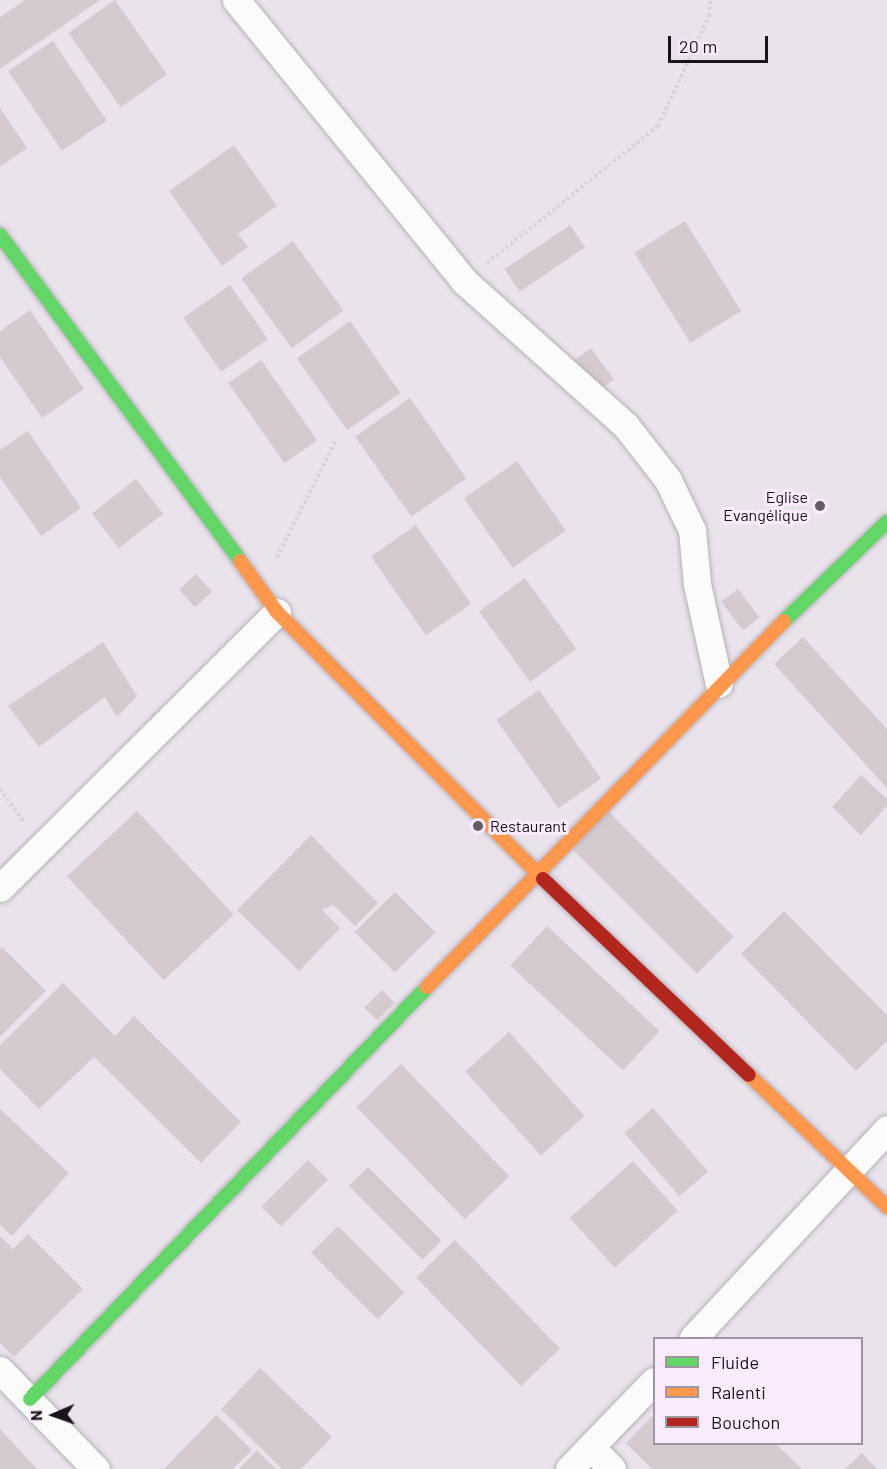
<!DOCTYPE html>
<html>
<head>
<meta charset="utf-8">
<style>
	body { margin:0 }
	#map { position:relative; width:887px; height:1469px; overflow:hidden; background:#eae3ec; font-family:Barlow,sans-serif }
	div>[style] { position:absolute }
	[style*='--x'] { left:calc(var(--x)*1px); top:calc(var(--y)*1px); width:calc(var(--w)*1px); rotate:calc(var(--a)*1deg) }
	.building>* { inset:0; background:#d6cad1; transform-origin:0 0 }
	.path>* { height:4px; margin-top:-2px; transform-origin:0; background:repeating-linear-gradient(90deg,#d6d4d6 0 3px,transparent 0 6px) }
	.roads { filter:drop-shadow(0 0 2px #b6b0b8) drop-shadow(0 0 2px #b6b0b8) }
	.street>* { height:27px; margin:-13.5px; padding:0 13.5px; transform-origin:13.5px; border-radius:13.5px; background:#fcfbfc }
	.fast>* { height:14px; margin:-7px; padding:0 7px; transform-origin:7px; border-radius:7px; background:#63d668 }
	.slow>* { height:14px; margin:-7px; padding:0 7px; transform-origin:7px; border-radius:7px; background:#ff974d }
	.jam>* { height:14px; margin:-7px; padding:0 7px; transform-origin:7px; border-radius:7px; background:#b3261e }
	.dots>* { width:16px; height:16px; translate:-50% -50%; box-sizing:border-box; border:3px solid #faecfe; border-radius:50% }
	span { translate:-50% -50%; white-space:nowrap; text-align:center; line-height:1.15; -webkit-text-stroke:6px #faecfe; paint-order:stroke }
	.poi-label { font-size:16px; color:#19141a }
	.right { translate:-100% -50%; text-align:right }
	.left { translate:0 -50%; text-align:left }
	.legend { position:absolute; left:653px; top:1337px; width:210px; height:108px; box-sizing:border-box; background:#faecfe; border:2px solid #a096a3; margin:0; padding:8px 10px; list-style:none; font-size:18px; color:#19141a }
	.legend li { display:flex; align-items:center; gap:12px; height:30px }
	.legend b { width:30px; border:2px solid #a096a3 }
	.north { position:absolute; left:24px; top:1385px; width:60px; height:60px; -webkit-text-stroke:4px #faecfe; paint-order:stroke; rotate:268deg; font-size:16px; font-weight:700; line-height:24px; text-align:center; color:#19141a }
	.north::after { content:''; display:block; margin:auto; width:21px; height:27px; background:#19141a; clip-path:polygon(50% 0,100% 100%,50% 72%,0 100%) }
	.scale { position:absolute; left:668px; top:36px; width:100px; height:27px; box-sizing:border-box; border:3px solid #19141a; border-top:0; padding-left:8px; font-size:18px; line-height:21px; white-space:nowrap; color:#19141a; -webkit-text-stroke:4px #faecfe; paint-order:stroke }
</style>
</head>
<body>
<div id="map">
	<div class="building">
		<i style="clip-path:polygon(25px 0,100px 0,0 69px,0 17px)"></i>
		<i style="left:115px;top:0;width:91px;height:57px;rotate:55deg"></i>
		<i style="left:53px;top:41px;width:96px;height:54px;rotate:56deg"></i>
		<i style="clip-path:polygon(0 108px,27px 148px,0 167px)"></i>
		<i style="clip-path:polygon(234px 145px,277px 206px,238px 234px,248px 247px,222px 266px,169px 191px)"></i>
		<i style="left:685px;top:221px;width:106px;height:60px;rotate:58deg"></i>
		<i style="left:570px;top:225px;width:27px;height:79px;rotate:56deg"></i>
		<i style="left:293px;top:241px;width:86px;height:64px;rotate:54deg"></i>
		<i style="left:230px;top:285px;width:66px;height:57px;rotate:55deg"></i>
		<i style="clip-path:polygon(30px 310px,84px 389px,42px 418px,0 357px,0 331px)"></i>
		<i style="left:350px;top:321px;width:88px;height:65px;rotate:55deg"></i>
		<i style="left:591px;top:348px;width:39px;height:21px;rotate:54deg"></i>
		<i style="left:261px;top:360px;width:98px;height:40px;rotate:55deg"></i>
		<i style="left:410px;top:398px;width:98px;height:67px;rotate:55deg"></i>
		<i style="clip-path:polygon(28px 431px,81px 508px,41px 536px,0 477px,0 450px)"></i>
		<i style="left:517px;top:461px;width:85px;height:65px;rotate:55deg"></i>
		<i style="left:136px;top:479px;width:44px;height:56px;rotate:52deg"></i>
		<i style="left:416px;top:525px;width:96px;height:55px;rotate:55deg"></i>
		<i style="left:196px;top:574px;width:24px;height:23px;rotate:48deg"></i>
		<i style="left:525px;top:578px;width:87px;height:57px;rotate:54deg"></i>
		<i style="left:738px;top:589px;width:36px;height:21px;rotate:53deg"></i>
		<i style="clip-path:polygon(803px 637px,887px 729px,887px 788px,774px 664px)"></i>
		<i style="clip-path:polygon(103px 642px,137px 696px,117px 717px,105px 697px,39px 747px,8px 706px)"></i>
		<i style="left:539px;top:690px;width:108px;height:52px;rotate:55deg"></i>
		<i style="clip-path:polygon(861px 775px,887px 799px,887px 806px,861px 835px,832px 807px)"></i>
		<i style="left:603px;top:806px;width:185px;height:52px;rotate:45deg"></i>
		<i style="left:137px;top:811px;width:142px;height:96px;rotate:47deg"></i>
		<i style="clip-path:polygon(311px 835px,378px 903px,355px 926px,333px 905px,322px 910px,340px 928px,299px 971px,237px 910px)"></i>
		<i style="left:395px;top:892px;width:57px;height:57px;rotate:45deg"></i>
		<i style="clip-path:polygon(784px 911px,887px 1015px,887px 1041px,856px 1071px,741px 954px)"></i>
		<i style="left:547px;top:926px;width:154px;height:54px;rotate:43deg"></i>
		<i style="clip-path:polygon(2px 947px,46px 991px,0 1037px,0 949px)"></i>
		<i style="clip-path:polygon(63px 983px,115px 1036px,134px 1016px,241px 1122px,201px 1163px,94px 1057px,39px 1109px,0 1069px,0 1045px)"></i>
		<i style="left:382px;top:990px;width:18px;height:25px;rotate:45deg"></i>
		<i style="left:509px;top:1032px;width:113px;height:59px;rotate:48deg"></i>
		<i style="left:401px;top:1064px;width:156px;height:62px;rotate:46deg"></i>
		<i style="left:653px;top:1108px;width:84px;height:38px;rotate:49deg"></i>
		<i style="clip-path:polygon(0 1109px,69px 1173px,12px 1236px,0 1225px)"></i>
		<i style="left:308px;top:1160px;width:28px;height:66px;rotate:45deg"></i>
		<i style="left:633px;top:1161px;width:67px;height:85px;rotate:48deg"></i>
		<i style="left:368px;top:1167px;width:104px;height:27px;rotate:45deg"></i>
		<i style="left:338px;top:1226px;width:94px;height:38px;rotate:45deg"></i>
		<i style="clip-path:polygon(28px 1234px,83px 1289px,14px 1357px,0 1343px,0 1236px,13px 1249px)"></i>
		<i style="left:455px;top:1240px;width:151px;height:54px;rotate:46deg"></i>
		<i style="clip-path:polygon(260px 1368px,332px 1437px,301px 1469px,282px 1469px,221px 1409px)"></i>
		<i style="clip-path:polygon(654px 1414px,654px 1444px,776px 1444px,802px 1469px,652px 1469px,626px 1443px)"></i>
		<i style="clip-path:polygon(216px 1415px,252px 1450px,233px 1469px,164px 1469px)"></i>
		<i style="clip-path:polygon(0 1429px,37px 1469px,0 1469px)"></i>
		<i style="clip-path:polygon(257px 1450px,276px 1469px,239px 1469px)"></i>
		<i style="clip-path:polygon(862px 1453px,877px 1469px,845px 1469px)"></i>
	</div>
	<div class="path">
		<i style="--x:487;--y:263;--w:219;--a:-38.7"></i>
		<i style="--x:658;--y:126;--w:121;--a:-65.1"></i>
		<i style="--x:709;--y:16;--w:16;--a:-86"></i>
		<i style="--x:277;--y:557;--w:131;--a:-63.2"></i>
		<i style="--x:0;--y:789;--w:41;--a:54"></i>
	</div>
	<div class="roads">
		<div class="street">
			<i style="--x:236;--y:0;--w:362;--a:50.9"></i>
			<i style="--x:464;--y:281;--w:217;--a:41.8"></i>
			<i style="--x:626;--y:426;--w:68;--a:52.1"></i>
			<i style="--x:668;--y:480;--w:55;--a:64.4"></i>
			<i style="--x:692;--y:530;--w:54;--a:84.7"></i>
			<i style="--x:697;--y:584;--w:102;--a:77.6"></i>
			<i style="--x:0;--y:888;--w:391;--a:-44.9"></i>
			<i style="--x:693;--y:1338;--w:285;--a:-47.1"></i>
			<i style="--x:0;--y:1370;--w:138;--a:45.9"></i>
			<i style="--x:592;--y:1448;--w:29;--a:46"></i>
			<i style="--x:569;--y:1469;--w:122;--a:-46"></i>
		</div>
		<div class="fast">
			<i style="--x:0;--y:235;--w:405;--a:53.6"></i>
			<i style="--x:784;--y:621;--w:143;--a:-43.9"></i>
			<i style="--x:30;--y:1399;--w:572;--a:-46.06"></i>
		</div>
		<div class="slow">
			<i style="--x:240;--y:561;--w:63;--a:54"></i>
			<i style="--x:277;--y:612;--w:377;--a:45.1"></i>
			<i style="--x:427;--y:987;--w:511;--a:-45.71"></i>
			<i style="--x:749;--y:1075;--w:191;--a:43.7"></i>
		</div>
		<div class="jam">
			<i style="--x:543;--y:879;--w:284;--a:43.6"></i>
		</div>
	</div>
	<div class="dots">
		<i style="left:820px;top:506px;background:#625c64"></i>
		<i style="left:478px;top:826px;background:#625c64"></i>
	</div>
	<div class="poi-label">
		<span class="right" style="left:808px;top:506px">Eglise<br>Evangélique</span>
		<span class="left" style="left:490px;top:826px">Restaurant</span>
	</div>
	<ul class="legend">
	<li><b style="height:8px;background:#63d668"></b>Fluide</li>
	<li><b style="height:8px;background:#ff974d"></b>Ralenti</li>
	<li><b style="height:8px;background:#b3261e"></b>Bouchon</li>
	</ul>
	<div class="north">N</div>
	<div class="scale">20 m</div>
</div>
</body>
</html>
